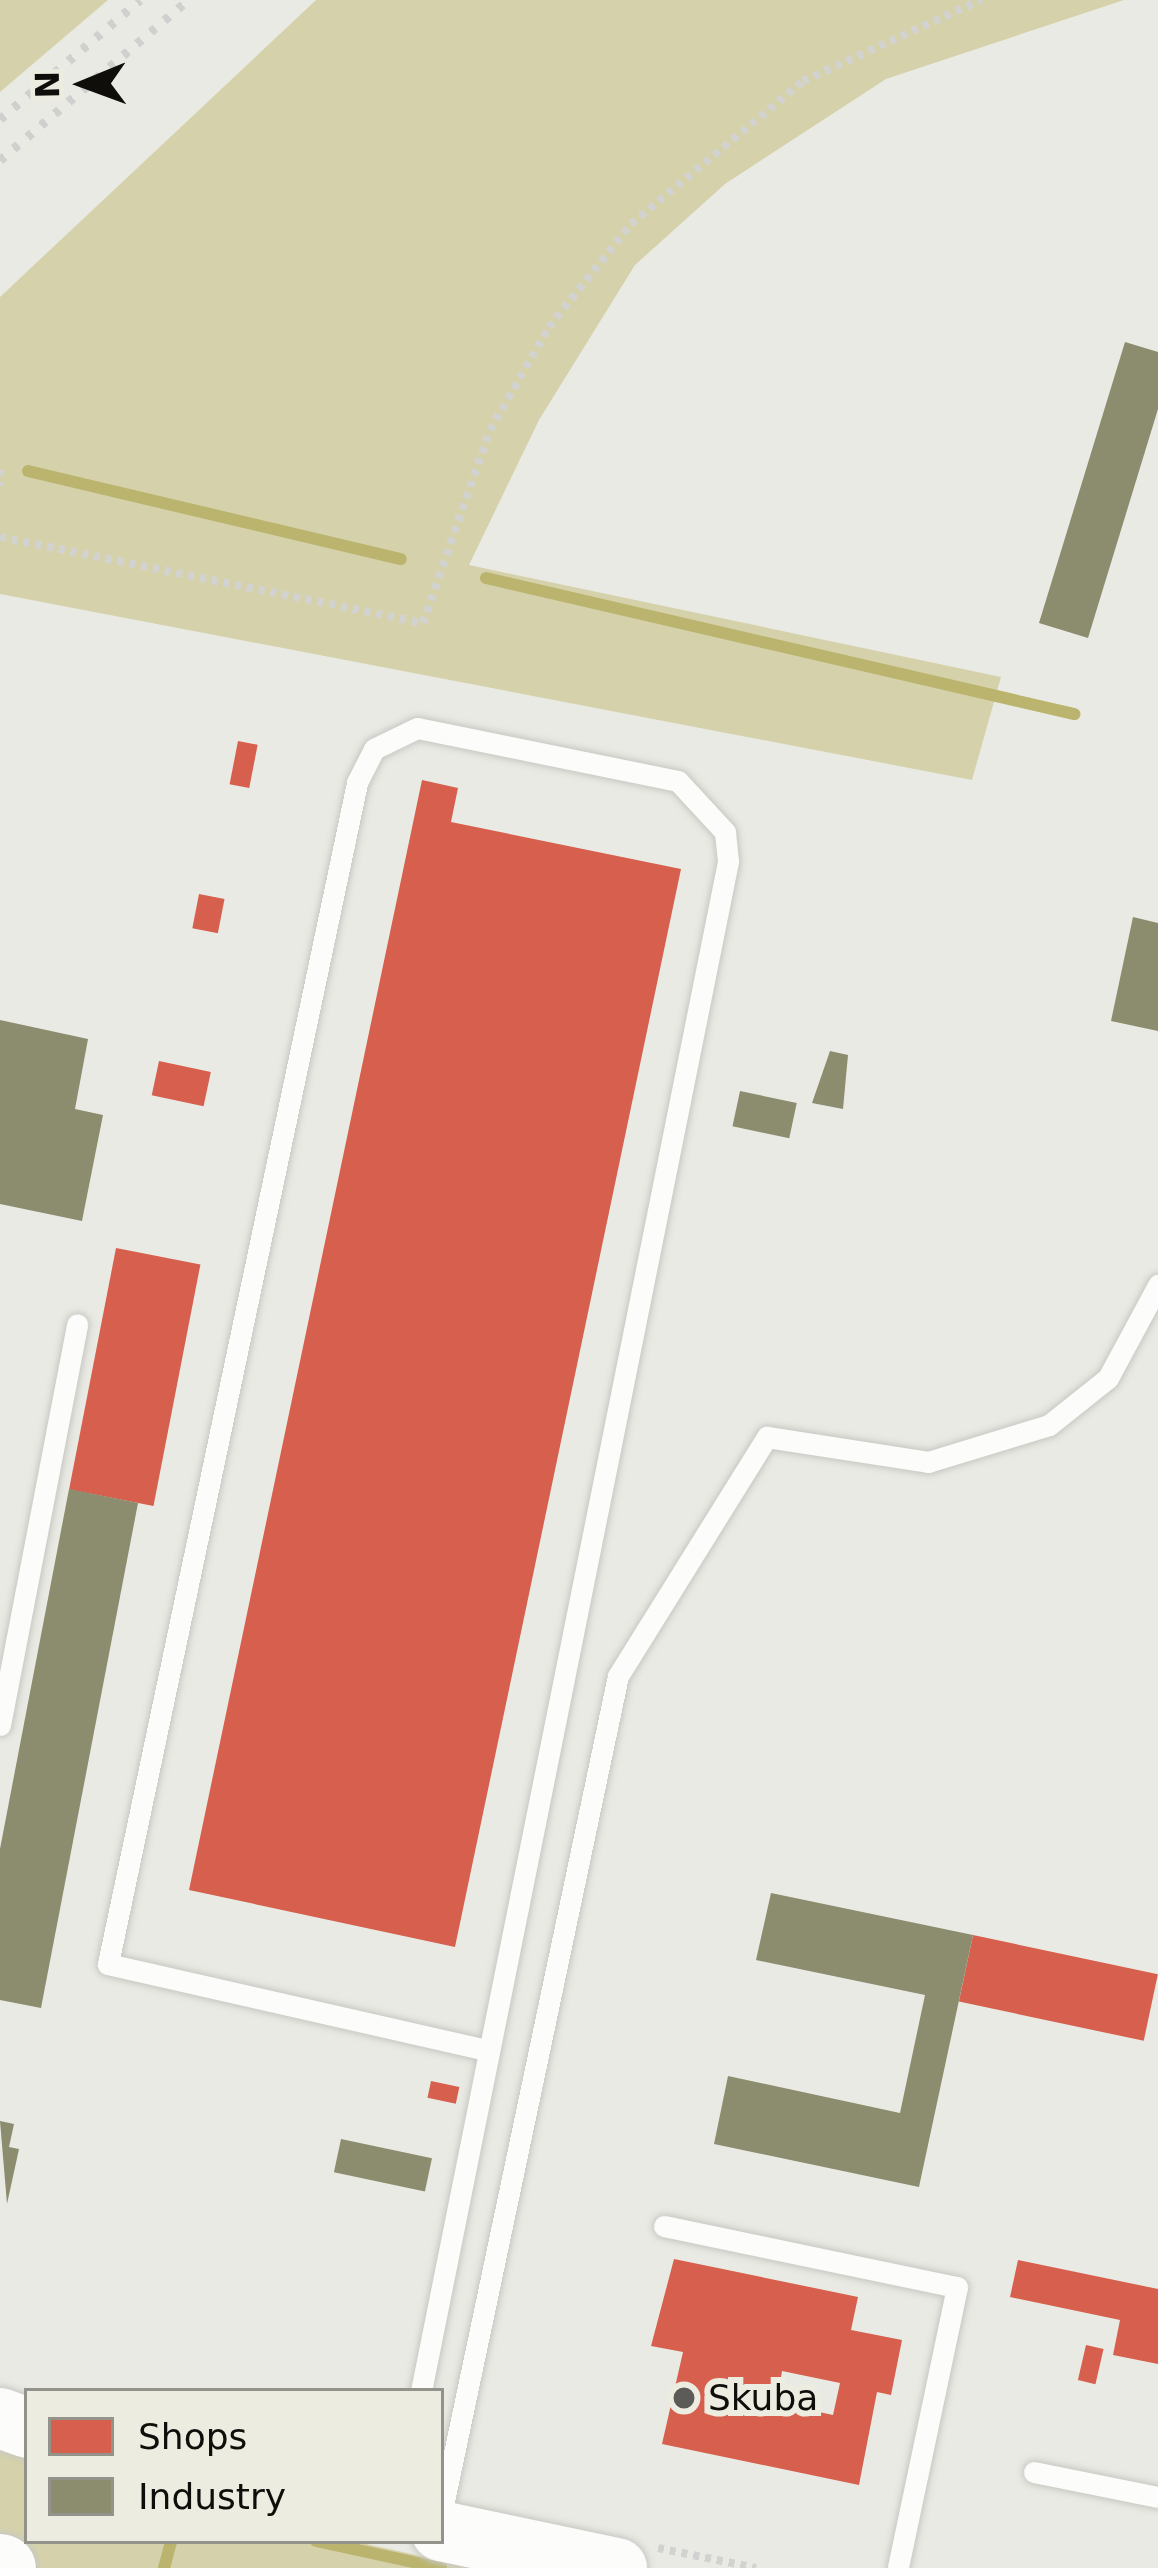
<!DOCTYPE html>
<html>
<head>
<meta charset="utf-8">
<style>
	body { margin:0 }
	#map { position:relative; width:1158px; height:2568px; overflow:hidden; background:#eaeae4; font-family:"DejaVu Sans",sans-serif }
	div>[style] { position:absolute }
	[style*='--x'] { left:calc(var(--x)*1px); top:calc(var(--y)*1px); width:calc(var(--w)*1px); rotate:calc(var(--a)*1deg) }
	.green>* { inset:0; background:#d5d2ab }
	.shops>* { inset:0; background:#d6604d; transform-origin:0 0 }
	.industry>* { inset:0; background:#8c8c6e; transform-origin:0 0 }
	.stream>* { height:12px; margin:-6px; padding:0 6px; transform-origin:6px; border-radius:6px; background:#bbb46e }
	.path>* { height:8px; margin-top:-4px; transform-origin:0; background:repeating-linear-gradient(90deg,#d2d2d0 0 6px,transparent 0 12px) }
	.roads { filter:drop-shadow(0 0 3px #c8c8c3) drop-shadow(0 0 3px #c8c8c3) }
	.lane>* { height:21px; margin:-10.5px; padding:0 10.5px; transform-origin:10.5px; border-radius:10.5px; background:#fcfcfb }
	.secondary>* { height:60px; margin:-30px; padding:0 30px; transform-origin:30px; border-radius:30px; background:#fcfcfb }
	.highway>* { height:66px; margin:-33px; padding:0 33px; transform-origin:33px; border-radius:33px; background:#fcfcfb }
	.rail>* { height:9px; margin-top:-4.5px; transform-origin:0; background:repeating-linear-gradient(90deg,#d0d0ce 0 6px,transparent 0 18px) }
	.dots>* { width:33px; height:33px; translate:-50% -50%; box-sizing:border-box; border:6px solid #edece1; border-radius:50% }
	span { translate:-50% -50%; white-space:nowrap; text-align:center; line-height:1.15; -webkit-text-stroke:12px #edece1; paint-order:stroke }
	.poi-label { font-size:36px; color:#0f0e0b }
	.left { translate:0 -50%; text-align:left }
	.legend { position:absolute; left:24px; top:2388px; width:420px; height:156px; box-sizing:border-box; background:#edece1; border:3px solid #94938b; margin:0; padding:15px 21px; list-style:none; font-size:36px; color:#0f0e0b }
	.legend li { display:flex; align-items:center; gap:24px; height:60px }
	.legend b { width:60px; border:3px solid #94938b }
	.north { position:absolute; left:24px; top:24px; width:120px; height:120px; -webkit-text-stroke:9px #edece1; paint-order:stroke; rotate:269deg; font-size:33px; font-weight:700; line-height:48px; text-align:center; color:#0f0e0b }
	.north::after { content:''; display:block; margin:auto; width:42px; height:54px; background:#0f0e0b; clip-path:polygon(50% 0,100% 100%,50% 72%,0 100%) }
</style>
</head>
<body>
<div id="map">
	<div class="green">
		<i style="clip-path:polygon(0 0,108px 0,0 92px)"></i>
		<i style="clip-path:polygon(316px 0,1124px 0,886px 79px,725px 184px,635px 265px,539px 420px,469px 565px,1001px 677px,972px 780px,0 594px,0 297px)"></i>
		<i style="clip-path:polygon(0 2444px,27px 2453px,27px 2541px,353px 2541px,475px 2568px,0 2568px)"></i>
	</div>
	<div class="shops">
		<i style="left:238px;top:741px;width:20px;height:44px;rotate:11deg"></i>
		<i style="clip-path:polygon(422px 780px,458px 788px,451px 822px,681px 869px,455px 1947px,189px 1890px)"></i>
		<i style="left:199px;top:894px;width:26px;height:35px;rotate:11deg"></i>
		<i style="left:159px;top:1061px;width:53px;height:35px;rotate:12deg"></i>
		<i style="left:116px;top:1248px;width:86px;height:246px;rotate:11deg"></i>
		<i style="left:973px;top:1935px;width:189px;height:68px;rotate:12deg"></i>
		<i style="left:431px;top:2081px;width:29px;height:17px;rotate:12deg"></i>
		<i style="clip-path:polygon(evenodd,674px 2259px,858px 2297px,851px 2330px,902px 2340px,891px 2395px,877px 2392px,859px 2485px,662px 2444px,683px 2352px,651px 2346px,674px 2259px,782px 2371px,840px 2383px,833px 2415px,777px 2403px,782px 2371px)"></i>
		<i style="clip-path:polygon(1018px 2260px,1158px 2289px,1158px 2364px,1113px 2355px,1120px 2320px,1010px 2297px)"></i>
		<i style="left:1086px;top:2345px;width:18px;height:36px;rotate:13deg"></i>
	</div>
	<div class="industry">
		<i style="clip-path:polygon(1125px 342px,1158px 352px,1158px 409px,1088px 638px,1039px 623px)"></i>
		<i style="clip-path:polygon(1133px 917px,1158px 923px,1158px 1031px,1111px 1021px)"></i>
		<i style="clip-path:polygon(0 1020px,88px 1039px,75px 1109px,103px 1115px,82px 1221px,0 1204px)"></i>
		<i style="clip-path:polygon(830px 1051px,848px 1055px,843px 1109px,812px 1103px)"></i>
		<i style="left:740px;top:1091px;width:58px;height:36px;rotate:12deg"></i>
		<i style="clip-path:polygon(69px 1489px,138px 1503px,41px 2008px,0 2000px,0 1849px)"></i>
		<i style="clip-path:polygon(771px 1893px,973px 1935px,919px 2187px,714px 2144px,728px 2076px,900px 2113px,925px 1995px,756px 1960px)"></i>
		<i style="clip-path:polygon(0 2121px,14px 2124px,9px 2147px,19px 2149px,7px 2204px)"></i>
		<i style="left:341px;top:2139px;width:93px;height:34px;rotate:12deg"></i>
	</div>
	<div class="stream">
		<i style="--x:28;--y:471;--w:383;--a:13.3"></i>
		<i style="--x:486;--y:578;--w:604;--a:13.02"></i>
		<i style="--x:316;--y:2541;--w:128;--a:12.2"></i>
		<i style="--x:164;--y:2568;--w:28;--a:-75"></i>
	</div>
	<div class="path">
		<i style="--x:0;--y:470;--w:16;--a:90"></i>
		<i style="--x:0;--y:537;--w:432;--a:11.5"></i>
		<i style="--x:423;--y:623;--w:204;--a:-70.9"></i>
		<i style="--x:490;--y:430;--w:119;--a:-60.2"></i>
		<i style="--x:549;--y:327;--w:132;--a:-51.5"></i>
		<i style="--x:631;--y:224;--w:224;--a:-39.7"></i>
		<i style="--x:803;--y:81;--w:196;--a:-24.5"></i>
		<i style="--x:658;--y:2548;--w:100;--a:11.5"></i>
	</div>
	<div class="roads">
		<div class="lane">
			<i style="--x:0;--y:1725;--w:408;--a:-79.1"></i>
			<i style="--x:664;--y:2226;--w:299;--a:11.8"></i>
			<i style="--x:957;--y:2287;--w:287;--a:101.9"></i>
			<i style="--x:421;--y:2391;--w:1560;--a:-78.65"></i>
			<i style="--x:728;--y:861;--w:29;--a:-96"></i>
			<i style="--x:725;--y:832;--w:69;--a:-132.7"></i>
			<i style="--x:678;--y:781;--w:266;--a:-168.5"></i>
			<i style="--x:417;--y:728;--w:48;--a:154"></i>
			<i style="--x:374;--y:749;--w:38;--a:117"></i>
			<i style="--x:357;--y:783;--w:1207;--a:101.91"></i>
			<i style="--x:108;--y:1964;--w:390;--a:12.8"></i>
			<i style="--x:1034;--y:2472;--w:126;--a:11.4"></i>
			<i style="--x:441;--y:2515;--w:857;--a:-78.09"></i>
			<i style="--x:618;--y:1676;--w:282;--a:-58.1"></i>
			<i style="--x:767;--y:1437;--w:163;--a:8.8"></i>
			<i style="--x:928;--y:1462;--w:127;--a:-17"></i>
			<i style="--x:1049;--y:1425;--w:75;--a:-38.5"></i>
			<i style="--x:1108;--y:1378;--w:106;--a:-61.7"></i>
		</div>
		<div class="secondary">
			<i style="--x:0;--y:2418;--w:29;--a:20"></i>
			<i style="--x:441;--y:2531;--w:180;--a:11.9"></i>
		</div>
		<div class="highway">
			<i style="--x:0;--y:2567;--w:3;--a:18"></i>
		</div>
	</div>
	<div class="rail">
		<i style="--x:0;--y:119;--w:184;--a:-40.4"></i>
		<i style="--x:0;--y:160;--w:247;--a:-40.4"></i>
	</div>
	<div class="dots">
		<i style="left:684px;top:2398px;background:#5c5b57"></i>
	</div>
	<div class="poi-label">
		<span class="left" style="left:708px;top:2398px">Skuba</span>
	</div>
	<ul class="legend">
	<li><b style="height:33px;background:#d6604d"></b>Shops</li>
	<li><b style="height:33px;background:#8c8c6e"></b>Industry</li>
	</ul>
	<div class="north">N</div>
</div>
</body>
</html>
